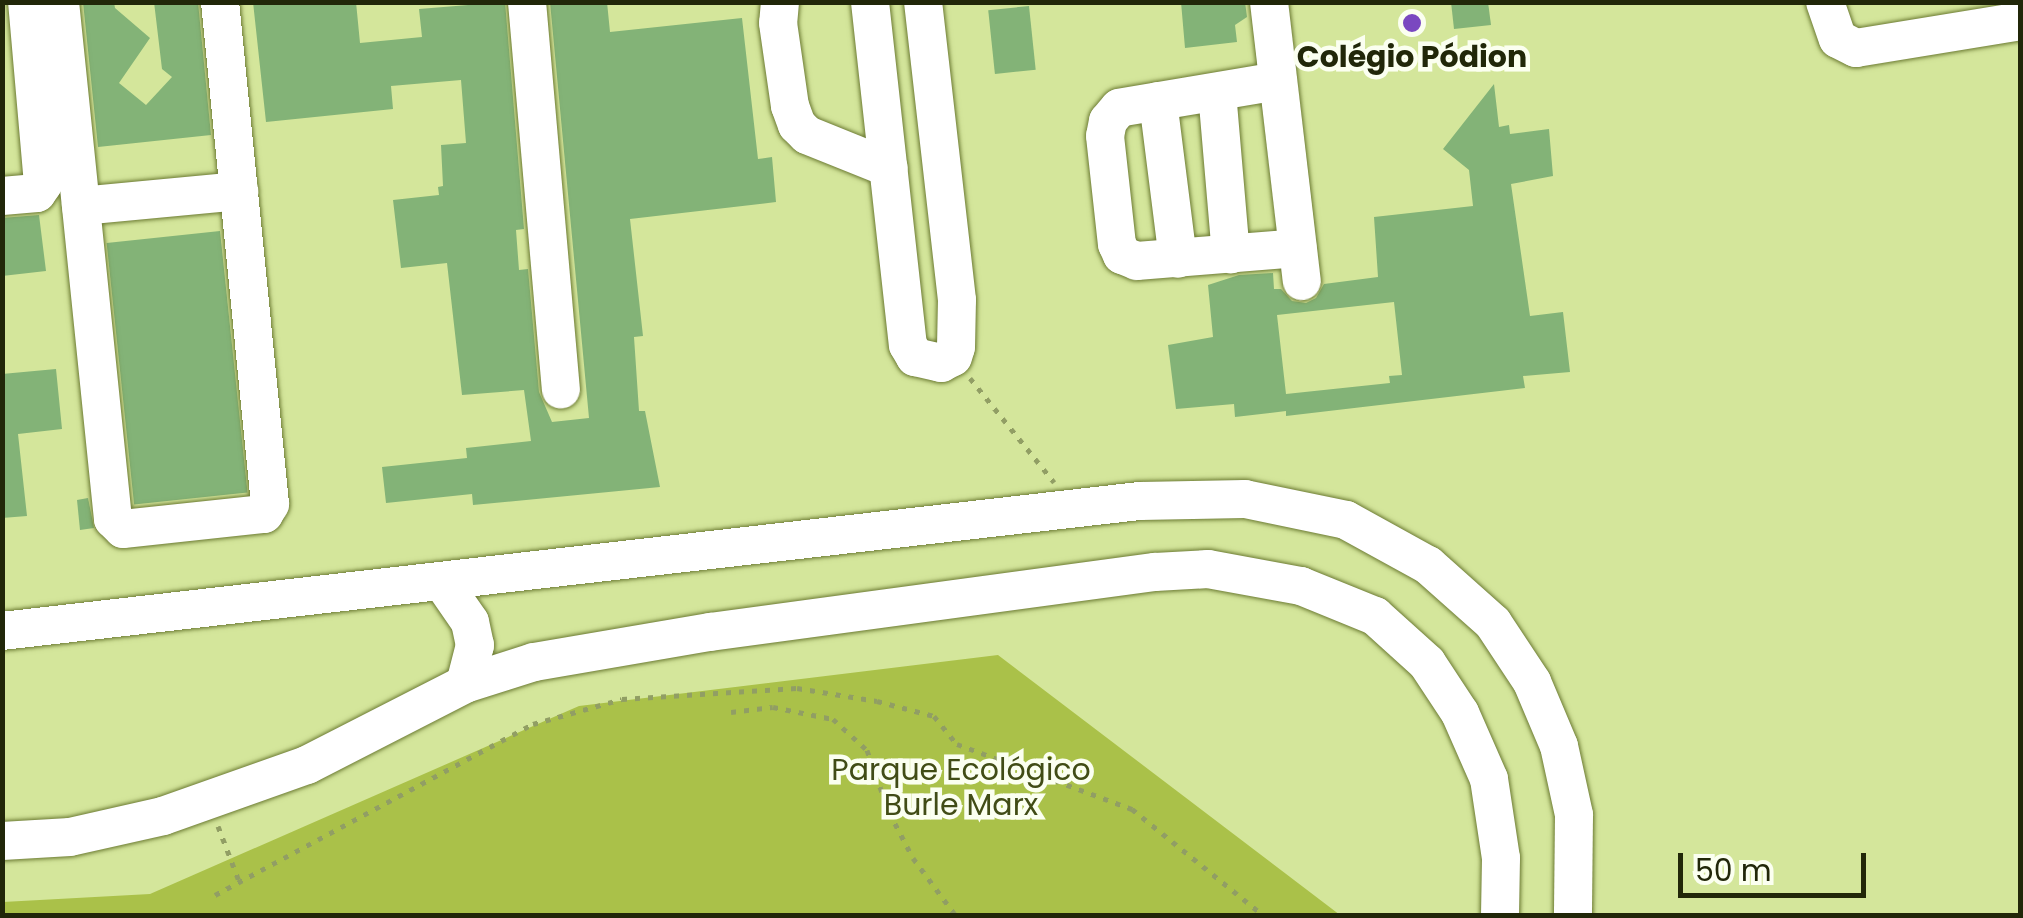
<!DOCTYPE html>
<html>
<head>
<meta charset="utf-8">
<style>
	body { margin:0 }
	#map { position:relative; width:2023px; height:918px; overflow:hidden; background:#d4e69b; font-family:Poppins,sans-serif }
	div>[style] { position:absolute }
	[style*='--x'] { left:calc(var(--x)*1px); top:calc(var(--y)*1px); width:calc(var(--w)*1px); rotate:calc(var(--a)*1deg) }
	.green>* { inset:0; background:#aac149 }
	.building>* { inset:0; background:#83b377; transform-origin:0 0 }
	.path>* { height:5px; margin-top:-2.5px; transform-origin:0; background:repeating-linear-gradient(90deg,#919e64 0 5px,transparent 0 13px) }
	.roads { filter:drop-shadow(0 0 2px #6c7b33) drop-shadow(0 0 2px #6c7b33) }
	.minor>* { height:38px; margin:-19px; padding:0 19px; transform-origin:19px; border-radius:19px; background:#fff }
	.dots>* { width:28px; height:28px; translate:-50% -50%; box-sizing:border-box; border:5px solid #fbfff0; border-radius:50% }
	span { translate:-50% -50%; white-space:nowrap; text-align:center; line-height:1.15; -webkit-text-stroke:9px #fbfff0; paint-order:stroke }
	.poi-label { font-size:30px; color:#212709; font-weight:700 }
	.park-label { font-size:30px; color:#414c16 }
	.frame { position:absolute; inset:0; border:5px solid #212709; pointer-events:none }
	.scale { position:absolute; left:1678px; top:853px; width:188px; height:45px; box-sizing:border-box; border:5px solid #212709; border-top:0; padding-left:12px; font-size:30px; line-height:35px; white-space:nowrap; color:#212709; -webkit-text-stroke:8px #fbfff0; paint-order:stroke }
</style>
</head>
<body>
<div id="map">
	<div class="green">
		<i style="clip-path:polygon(998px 655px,1340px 915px,3px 915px,3px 902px,150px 894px,579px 706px)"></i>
	</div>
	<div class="building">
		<i style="clip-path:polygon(83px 2px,114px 2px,115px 8px,150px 38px,119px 83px,146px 105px,172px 77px,162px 69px,154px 2px,198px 2px,211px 135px,98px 147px)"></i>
		<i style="clip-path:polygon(253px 2px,356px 2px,360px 43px,422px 37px,419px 9px,505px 2px,524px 229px,516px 230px,519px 270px,528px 269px,539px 392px,552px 422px,589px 418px,550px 2px,607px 2px,610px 32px,742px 18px,758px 159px,772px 157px,776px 202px,630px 219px,643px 336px,634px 337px,639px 411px,645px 411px,660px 487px,473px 505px,472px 494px,386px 503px,382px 467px,467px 458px,466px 448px,531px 441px,524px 390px,462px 395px,447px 263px,401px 268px,393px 200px,439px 195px,438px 187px,443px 186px,441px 145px,466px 143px,461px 80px,391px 86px,393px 109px,266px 122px)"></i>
		<i style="clip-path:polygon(1181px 2px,1245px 2px,1247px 17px,1235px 25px,1237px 42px,1185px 48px)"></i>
		<i style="clip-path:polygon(1451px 2px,1488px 2px,1491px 25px,1454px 29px)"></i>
		<i style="left:1029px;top:6px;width:64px;height:41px;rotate:84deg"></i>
		<i style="clip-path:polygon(evenodd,1494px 84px,1499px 127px,1509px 125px,1510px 134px,1549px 129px,1553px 176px,1511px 184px,1530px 316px,1563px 312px,1570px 372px,1523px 376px,1525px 388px,1286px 416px,1286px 411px,1235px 417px,1234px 404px,1176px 409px,1168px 345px,1213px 337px,1208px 285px,1239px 275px,1273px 273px,1274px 289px,1281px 289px,1292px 301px,1306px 303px,1316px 298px,1324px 284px,1378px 277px,1374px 217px,1473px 206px,1469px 170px,1443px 149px,1494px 84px,1394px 302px,1402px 375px,1389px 376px,1390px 383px,1286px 394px,1277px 315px,1394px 302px)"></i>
		<i style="clip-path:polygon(39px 215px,46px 271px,2px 276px,2px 218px)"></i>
		<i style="left:220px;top:231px;width:263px;height:114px;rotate:84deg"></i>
		<i style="clip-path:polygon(56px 369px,62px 429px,18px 434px,27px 516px,2px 518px,2px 374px)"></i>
		<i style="clip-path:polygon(88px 498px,94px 528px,80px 530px,77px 500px)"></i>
	</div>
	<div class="path">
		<i style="--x:970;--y:378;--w:134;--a:51.1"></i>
		<i style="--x:731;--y:712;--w:42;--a:-6.8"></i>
		<i style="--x:773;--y:707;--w:61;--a:11.3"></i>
		<i style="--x:833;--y:719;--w:46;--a:42.4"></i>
		<i style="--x:867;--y:750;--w:66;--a:70.5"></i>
		<i style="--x:889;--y:812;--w:52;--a:62.4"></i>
		<i style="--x:913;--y:858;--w:72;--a:53.4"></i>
		<i style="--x:218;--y:826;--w:59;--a:69.1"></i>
		<i style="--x:215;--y:895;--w:361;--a:-28.3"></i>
		<i style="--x:533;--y:724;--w:92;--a:-15.7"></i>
		<i style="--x:622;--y:699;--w:175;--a:-3.6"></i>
		<i style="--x:797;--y:688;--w:81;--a:9.2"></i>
		<i style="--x:877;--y:701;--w:59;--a:14.7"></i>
		<i style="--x:934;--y:716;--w:36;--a:51"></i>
		<i style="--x:957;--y:744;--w:187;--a:20.4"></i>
		<i style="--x:1132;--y:809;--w:170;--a:39"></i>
	</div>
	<div class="roads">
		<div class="minor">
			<i style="--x:60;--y:2;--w:520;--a:84.15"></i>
			<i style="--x:113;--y:519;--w:14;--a:45"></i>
			<i style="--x:123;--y:529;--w:142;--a:-6.1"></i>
			<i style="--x:264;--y:514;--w:12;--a:-59"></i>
			<i style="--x:270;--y:504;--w:504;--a:-95.69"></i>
			<i style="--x:527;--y:2;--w:389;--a:85"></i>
			<i style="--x:780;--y:2;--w:21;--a:95"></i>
			<i style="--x:778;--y:23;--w:84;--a:81.8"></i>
			<i style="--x:790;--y:106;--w:20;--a:70"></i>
			<i style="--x:797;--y:125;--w:14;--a:45"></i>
			<i style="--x:807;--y:135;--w:88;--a:21.9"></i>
			<i style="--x:870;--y:2;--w:345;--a:83.7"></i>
			<i style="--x:908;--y:345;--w:14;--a:60"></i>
			<i style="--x:915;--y:357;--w:27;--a:13"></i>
			<i style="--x:941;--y:363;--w:13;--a:-27"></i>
			<i style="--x:953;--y:357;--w:10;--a:-73"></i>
			<i style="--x:956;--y:347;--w:47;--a:-88.8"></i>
			<i style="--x:957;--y:300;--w:300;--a:-96.5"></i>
			<i style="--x:1269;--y:2;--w:281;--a:83.3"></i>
			<i style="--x:1825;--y:2;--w:39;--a:71"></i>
			<i style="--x:1838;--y:39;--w:20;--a:27"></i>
			<i style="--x:1856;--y:48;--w:166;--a:-9.3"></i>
			<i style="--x:1278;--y:81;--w:161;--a:170.4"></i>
			<i style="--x:1119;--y:108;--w:17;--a:130"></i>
			<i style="--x:1108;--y:121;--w:15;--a:101"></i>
			<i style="--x:1105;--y:136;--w:109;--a:83.7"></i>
			<i style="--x:1117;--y:244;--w:12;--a:66"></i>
			<i style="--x:1122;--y:255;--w:16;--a:22"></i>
			<i style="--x:1137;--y:261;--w:161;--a:-4.6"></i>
			<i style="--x:1217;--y:92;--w:163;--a:85.1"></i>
			<i style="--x:1158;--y:101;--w:159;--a:82.8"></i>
			<i style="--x:2;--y:196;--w:35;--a:-5"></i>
			<i style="--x:37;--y:193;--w:11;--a:-56"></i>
			<i style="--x:43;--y:184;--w:183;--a:-95"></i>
			<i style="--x:81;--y:206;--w:159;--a:-5.4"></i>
			<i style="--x:443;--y:583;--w:47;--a:55.3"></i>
			<i style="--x:470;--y:622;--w:24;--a:78"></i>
			<i style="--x:475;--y:645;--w:40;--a:104.4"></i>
			<i style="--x:2;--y:631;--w:1145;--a:-6.52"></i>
			<i style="--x:1140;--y:501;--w:105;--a:-1.1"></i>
			<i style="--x:1245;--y:499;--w:103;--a:11.7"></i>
			<i style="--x:1346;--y:520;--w:94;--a:28.8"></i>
			<i style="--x:1428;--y:565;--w:87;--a:41.7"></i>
			<i style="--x:1493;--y:623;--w:71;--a:56.5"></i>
			<i style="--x:1532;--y:682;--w:69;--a:67.1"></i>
			<i style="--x:1559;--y:746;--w:71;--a:77.7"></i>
			<i style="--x:1574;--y:815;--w:101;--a:90.6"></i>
			<i style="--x:2;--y:841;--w:68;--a:-3.4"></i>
			<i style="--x:70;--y:837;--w:95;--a:-12.7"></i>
			<i style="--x:163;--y:816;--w:153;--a:-19.5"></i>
			<i style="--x:307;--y:765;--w:178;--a:-27.1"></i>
			<i style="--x:465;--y:684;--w:72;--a:-17.7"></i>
			<i style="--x:534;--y:662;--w:179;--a:-9.7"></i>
			<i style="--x:710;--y:632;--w:449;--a:-7.7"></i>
			<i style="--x:1155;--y:572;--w:53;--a:-3.2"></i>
			<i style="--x:1208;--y:569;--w:95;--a:10.4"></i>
			<i style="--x:1301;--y:586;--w:80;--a:22.1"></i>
			<i style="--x:1375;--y:616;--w:70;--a:42.1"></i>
			<i style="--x:1427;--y:663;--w:60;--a:56.6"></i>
			<i style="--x:1460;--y:713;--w:72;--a:66.3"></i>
			<i style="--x:1489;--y:779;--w:80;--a:81.4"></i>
			<i style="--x:1501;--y:858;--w:58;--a:91"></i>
		</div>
	</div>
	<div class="dots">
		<i style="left:1412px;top:23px;background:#7a48c0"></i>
	</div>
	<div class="poi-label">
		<span style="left:1412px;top:57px">Colégio Pódion</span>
	</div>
	<div class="park-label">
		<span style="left:961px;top:787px">Parque Ecológico<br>Burle Marx</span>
	</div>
	<div class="frame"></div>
	<div class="scale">50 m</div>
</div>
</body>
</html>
